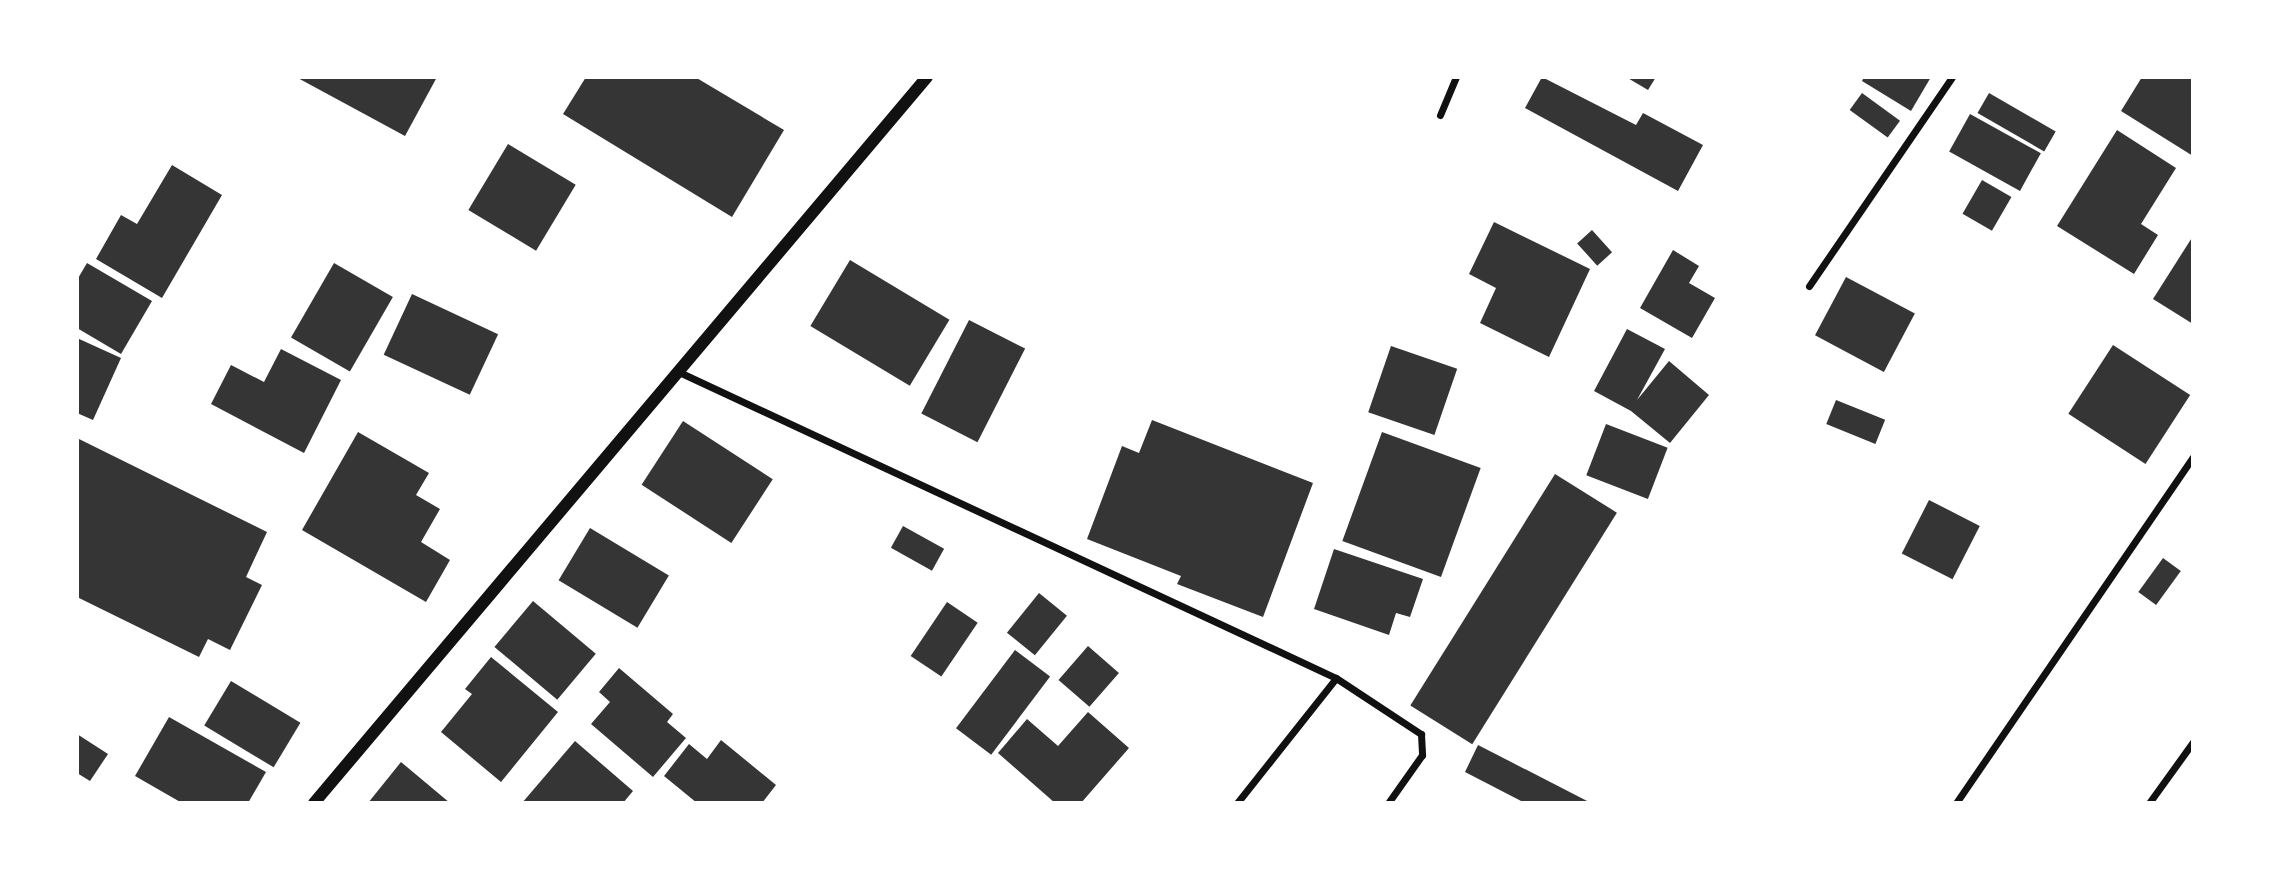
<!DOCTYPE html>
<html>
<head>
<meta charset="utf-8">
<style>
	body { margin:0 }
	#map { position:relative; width:2270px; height:880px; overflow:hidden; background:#fff; font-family:Mulish,sans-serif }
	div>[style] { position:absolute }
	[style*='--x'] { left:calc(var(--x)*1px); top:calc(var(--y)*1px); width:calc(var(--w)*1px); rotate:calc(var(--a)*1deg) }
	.building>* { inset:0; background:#353535; transform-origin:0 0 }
	.minor>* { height:7px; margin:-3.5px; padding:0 3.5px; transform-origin:3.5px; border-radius:3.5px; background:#111 }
	.tertiary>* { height:12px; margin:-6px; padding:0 6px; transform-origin:6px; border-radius:6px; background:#111 }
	span { translate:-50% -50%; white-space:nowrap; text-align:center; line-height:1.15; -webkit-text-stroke:6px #fff; paint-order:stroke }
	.frame { position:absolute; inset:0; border:79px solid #fff; pointer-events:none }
</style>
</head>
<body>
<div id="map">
	<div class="building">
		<i style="clip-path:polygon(296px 77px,437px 77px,405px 136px)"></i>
		<i style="clip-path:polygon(586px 77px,695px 77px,784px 130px,732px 217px,563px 114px)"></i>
		<i style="clip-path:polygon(1542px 77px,1636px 125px,1643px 113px,1703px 145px,1678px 191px,1525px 108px)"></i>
		<i style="clip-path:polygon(1626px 77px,1656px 77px,1648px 90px)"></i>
		<i style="clip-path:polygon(1864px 77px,1931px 77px,1911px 111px,1862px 81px)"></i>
		<i style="clip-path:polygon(2142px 77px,2193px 77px,2193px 156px,2121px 111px)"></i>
		<i style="left:1862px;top:93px;width:47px;height:21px;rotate:36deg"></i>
		<i style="left:1989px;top:93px;width:77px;height:23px;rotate:30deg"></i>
		<i style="left:1970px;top:114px;width:81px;height:43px;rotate:29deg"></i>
		<i style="clip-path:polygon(2117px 130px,2176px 168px,2141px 224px,2158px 235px,2134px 274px,2057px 226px)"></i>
		<i style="left:508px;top:144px;width:79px;height:77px;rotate:31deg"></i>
		<i style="clip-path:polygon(172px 165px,222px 195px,162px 298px,96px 259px,121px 215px,137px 224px)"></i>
		<i style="left:1982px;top:180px;width:34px;height:39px;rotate:30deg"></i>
		<i style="clip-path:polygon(1494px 222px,1590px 269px,1549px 357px,1480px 323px,1496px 288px,1469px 274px)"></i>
		<i style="left:1592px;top:230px;width:30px;height:20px;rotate:48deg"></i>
		<i style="clip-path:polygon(2193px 236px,2193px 324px,2153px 299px)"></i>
		<i style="clip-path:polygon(1673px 250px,1699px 266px,1689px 283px,1715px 298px,1692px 338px,1640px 308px)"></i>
		<i style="left:850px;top:260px;width:116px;height:77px;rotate:31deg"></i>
		<i style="clip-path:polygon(87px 263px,152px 301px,121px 354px,77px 328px,77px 280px)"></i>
		<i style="left:334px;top:263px;width:68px;height:86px;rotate:30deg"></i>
		<i style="left:1846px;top:277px;width:78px;height:66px;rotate:28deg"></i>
		<i style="left:412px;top:294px;width:95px;height:67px;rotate:25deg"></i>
		<i style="left:969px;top:320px;width:63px;height:105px;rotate:27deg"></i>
		<i style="clip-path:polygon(1627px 329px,1665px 349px,1637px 400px,1669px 361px,1709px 395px,1670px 443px,1631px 411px,1594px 391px)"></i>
		<i style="clip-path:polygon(77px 338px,121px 358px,93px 420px,77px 413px)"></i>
		<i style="left:2113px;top:345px;width:92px;height:82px;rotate:33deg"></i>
		<i style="left:1391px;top:346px;width:70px;height:70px;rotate:19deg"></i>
		<i style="clip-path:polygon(281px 349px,341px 380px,304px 453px,211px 404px,231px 365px,264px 382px)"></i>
		<i style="left:1836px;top:400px;width:53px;height:26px;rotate:22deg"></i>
		<i style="clip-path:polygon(1152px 420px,1313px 483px,1263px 617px,1177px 584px,1181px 576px,1087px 539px,1122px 446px,1139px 453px)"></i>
		<i style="left:683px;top:421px;width:107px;height:76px;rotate:33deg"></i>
		<i style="left:1606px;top:424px;width:66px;height:55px;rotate:21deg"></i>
		<i style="clip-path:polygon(358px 432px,429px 473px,416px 495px,440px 509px,421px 542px,450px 560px,426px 602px,302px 530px)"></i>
		<i style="left:1382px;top:432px;width:105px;height:116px;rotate:20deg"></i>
		<i style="clip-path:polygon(77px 438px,267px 532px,246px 577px,262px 585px,230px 650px,208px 639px,199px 657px,77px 597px)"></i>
		<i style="left:1555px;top:474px;width:73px;height:273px;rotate:32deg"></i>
		<i style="left:1929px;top:500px;width:57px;height:60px;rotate:27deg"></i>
		<i style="left:903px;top:526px;width:47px;height:25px;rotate:29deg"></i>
		<i style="left:590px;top:528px;width:92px;height:61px;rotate:31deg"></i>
		<i style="clip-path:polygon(1334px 549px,1423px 579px,1410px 617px,1396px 613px,1389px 635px,1314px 609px)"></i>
		<i style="left:2163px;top:558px;width:22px;height:42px;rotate:36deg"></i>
		<i style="left:1039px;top:593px;width:36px;height:51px;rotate:39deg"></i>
		<i style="left:533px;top:601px;width:82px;height:60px;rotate:40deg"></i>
		<i style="left:947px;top:602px;width:37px;height:65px;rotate:34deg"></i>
		<i style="left:1088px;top:646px;width:41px;height:45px;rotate:41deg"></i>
		<i style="left:1015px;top:650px;width:44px;height:98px;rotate:37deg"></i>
		<i style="clip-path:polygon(491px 657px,558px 712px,501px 782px,441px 732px,472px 694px,465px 689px)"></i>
		<i style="clip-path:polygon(619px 668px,673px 714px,667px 722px,686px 738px,653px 777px,591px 724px,610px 702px,599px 692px)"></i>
		<i style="left:231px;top:681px;width:81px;height:52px;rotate:31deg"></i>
		<i style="clip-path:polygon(1088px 712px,1129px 748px,1081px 803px,1055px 803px,998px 753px,1027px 719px,1058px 746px)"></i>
		<i style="clip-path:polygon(169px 717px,266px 772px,248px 803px,182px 803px,135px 776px)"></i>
		<i style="clip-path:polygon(77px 734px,108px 754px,90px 781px,77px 773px)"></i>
		<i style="clip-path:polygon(721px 740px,776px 785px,762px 803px,697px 803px,664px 776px,689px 744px,707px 759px)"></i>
		<i style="clip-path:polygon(575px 741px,633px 791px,623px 803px,522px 803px)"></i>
		<i style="clip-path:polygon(1478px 745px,1591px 803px,1525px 803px,1465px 772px)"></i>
		<i style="clip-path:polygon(401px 762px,450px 803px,368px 803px)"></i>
	</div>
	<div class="minor">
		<i style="--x:1440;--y:115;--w:41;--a:-67.2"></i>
		<i style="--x:1809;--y:286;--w:253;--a:-55.6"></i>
		<i style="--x:679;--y:372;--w:725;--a:24.97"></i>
		<i style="--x:1336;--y:678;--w:102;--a:33.4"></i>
		<i style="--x:1421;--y:734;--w:21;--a:87"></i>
		<i style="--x:1422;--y:755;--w:59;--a:125.3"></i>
		<i style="--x:1237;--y:803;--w:159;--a:-51.6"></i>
		<i style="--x:1956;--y:803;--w:419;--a:-55.6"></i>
		<i style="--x:2149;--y:803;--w:75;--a:-54.2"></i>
	</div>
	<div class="tertiary">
		<i style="--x:314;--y:803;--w:950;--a:-49.82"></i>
	</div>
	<div class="frame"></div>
</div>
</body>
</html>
